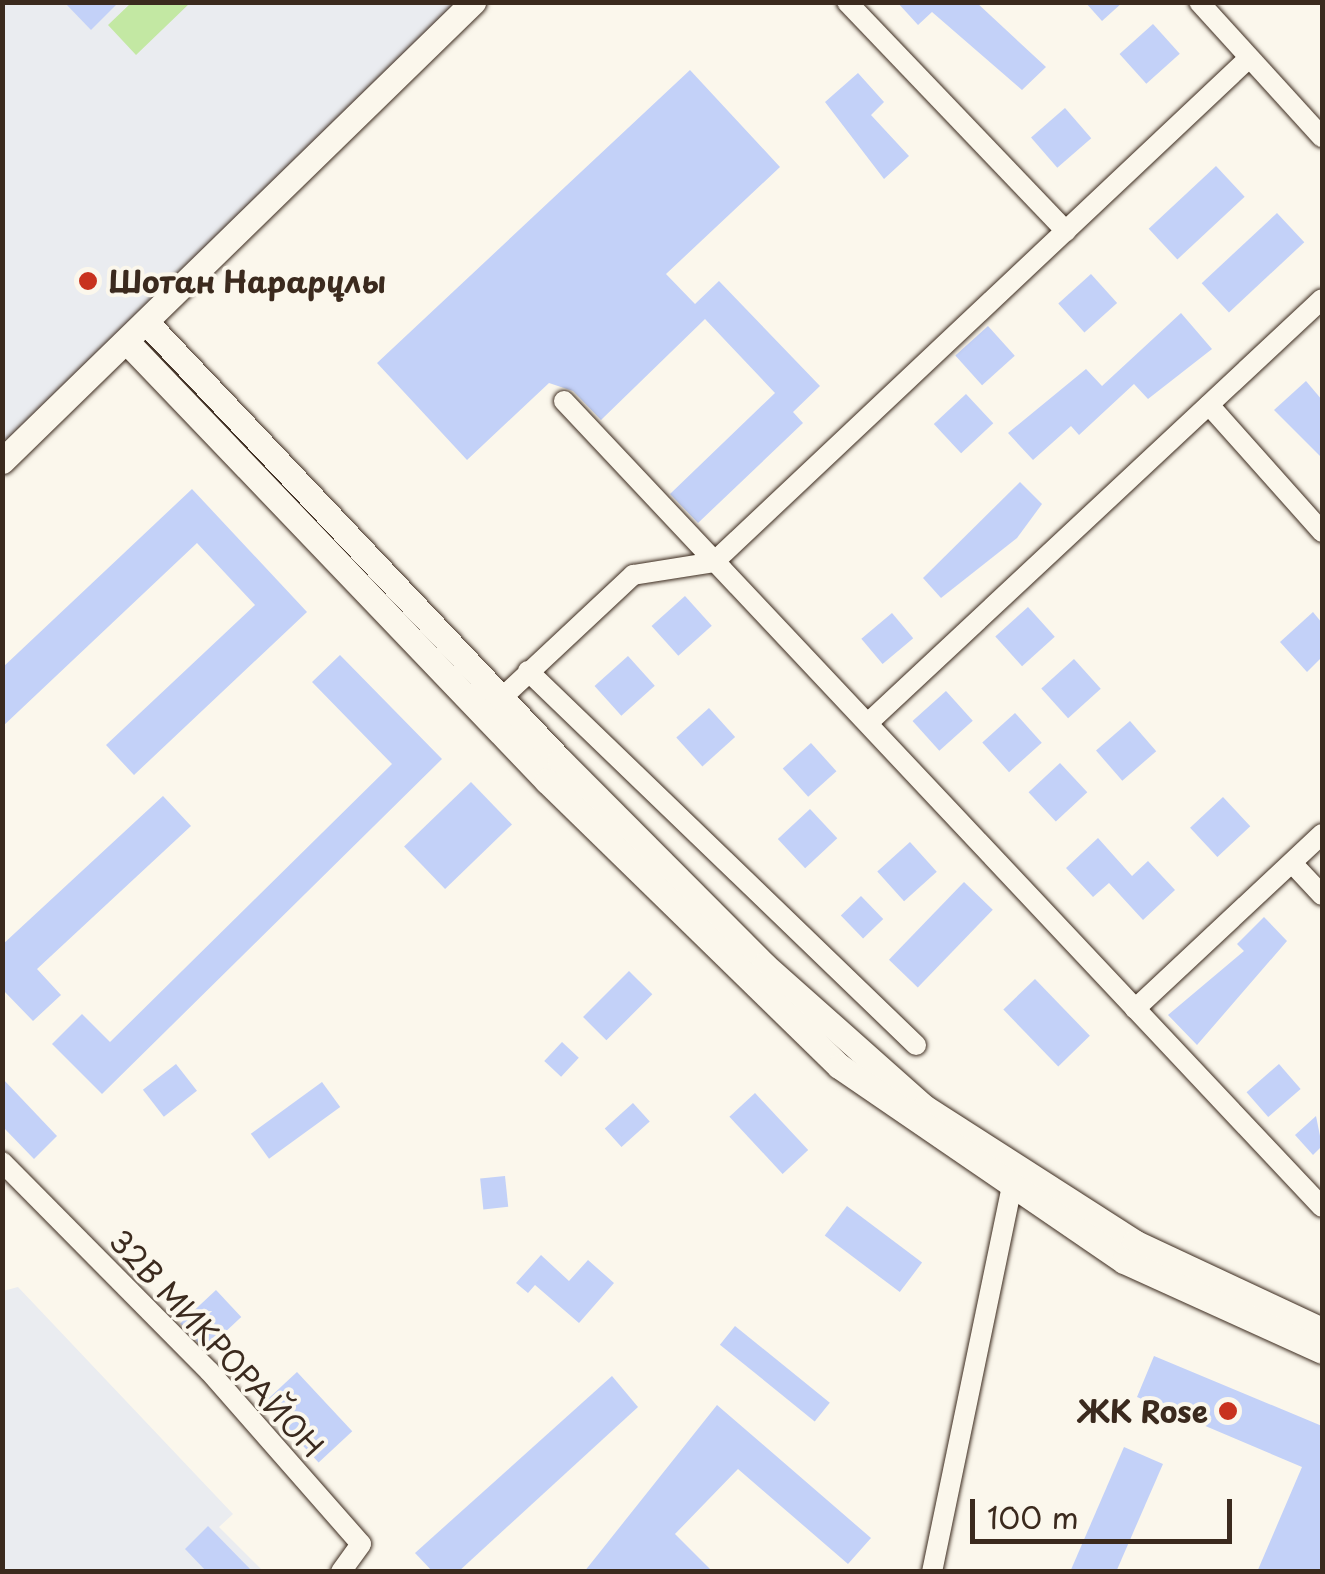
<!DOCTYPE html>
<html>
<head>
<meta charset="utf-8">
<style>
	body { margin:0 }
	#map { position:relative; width:1325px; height:1574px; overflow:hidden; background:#fbf7ec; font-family:"Playpen Sans",sans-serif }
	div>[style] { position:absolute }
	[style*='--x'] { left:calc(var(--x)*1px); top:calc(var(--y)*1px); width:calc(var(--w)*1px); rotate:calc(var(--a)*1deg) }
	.built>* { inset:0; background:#eaecf0 }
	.green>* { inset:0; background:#c3e8a3 }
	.building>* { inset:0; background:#c3d1f8; transform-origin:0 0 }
	.roads { filter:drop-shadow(0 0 2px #3b2a1e) drop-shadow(0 0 2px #3b2a1e) }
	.minor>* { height:20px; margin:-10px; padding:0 10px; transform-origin:10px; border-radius:10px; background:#fbf7ec }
	.major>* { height:25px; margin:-12.5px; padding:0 12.5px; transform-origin:12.5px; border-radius:12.5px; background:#fbf7ec }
	.dots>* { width:28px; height:28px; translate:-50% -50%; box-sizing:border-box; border:5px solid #fbf7ec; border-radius:50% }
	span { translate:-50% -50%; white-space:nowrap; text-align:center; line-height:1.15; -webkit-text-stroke:8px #fbf7ec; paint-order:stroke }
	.poi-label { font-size:30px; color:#3b2a1e; font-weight:700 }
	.left { translate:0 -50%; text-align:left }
	.right { translate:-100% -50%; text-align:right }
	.street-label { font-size:30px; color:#3b2a1e }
	.frame { position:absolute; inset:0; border:5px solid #3b2a1e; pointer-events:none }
	.scale { position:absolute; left:970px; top:1499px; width:262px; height:45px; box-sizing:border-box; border:5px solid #3b2a1e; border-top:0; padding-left:12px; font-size:30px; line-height:35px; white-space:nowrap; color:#3b2a1e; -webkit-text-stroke:8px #fbf7ec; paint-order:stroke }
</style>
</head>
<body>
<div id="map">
	<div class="built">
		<i style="clip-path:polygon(3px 3px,470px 3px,3px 453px)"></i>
		<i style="clip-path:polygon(18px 1287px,233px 1514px,219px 1527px,263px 1571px,3px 1572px,3px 1291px)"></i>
	</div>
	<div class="green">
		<i style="clip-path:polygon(131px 3px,131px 2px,190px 3px,136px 55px,108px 25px)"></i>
	</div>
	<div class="building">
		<i style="clip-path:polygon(64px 2px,119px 2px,91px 30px)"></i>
		<i style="clip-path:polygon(897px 2px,976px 2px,1046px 67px,1022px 90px,932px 12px,918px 25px)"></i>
		<i style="clip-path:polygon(1085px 2px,1123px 2px,1102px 21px)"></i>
		<i style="left:1153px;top:24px;width:40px;height:45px;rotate:48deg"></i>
		<i style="clip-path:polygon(690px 70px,780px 167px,666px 274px,695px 304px,719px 281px,820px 386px,793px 412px,803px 423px,698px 523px,670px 494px,775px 393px,705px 319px,601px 420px,573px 391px,549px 383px,467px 460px,377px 363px)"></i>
		<i style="clip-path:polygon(858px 73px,884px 102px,871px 115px,909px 156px,884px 179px,825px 102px)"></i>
		<i style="left:1065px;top:108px;width:40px;height:45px;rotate:49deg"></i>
		<i style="left:1216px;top:166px;width:42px;height:92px;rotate:47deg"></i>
		<i style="left:1277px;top:213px;width:40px;height:103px;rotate:47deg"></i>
		<i style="left:1091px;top:274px;width:39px;height:44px;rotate:48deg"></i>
		<i style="clip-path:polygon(1181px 313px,1212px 349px,1148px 399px,1134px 384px,1079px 435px,1071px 426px,1033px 460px,1008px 433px,1086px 369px,1102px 386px)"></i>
		<i style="left:988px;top:326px;width:40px;height:44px;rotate:48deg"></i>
		<i style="clip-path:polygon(1306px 381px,1322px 400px,1322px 458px,1274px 410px)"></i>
		<i style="left:966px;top:394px;width:40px;height:44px;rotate:47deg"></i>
		<i style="clip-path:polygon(1020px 482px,1042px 504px,1017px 538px,941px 598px,923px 578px)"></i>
		<i style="clip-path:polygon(192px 489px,307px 612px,134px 775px,106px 745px,255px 605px,197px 543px,2px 727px,2px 668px)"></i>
		<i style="left:685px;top:596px;width:40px;height:45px;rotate:48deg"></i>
		<i style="left:1028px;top:607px;width:40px;height:44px;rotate:48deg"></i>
		<i style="clip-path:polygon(1313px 612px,1322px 623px,1322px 657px,1307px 672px,1280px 642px)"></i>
		<i style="left:892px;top:613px;width:33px;height:40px;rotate:50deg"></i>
		<i style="clip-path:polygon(340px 655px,442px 759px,102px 1094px,52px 1044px,82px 1014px,110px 1042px,392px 764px,312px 682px)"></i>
		<i style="left:628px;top:656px;width:40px;height:45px;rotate:48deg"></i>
		<i style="left:1074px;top:659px;width:40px;height:44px;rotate:48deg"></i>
		<i style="left:946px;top:691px;width:40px;height:45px;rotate:48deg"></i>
		<i style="left:709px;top:708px;width:39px;height:44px;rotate:48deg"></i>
		<i style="left:1015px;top:713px;width:40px;height:44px;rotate:48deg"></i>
		<i style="left:1130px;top:721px;width:40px;height:45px;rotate:49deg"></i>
		<i style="left:811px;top:743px;width:38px;height:38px;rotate:48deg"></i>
		<i style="left:1060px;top:763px;width:40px;height:43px;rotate:47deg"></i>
		<i style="left:471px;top:782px;width:59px;height:93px;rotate:46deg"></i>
		<i style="clip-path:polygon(163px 796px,191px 826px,37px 969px,61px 995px,33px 1021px,2px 989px,2px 945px)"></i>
		<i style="left:1223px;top:797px;width:40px;height:45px;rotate:47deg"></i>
		<i style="left:810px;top:809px;width:40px;height:44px;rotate:47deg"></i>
		<i style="clip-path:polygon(1098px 838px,1132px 876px,1148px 861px,1175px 890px,1143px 920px,1109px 883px,1093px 897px,1066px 868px)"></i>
		<i style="left:910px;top:842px;width:40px;height:44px;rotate:48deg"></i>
		<i style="left:964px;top:882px;width:40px;height:108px;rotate:44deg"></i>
		<i style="left:861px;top:896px;width:32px;height:28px;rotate:46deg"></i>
		<i style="clip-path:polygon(1264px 917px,1287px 941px,1197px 1045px,1168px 1015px,1244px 951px,1237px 944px)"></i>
		<i style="left:629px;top:971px;width:33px;height:65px;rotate:45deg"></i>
		<i style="left:1035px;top:979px;width:79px;height:44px;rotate:46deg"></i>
		<i style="left:562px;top:1042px;width:23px;height:26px;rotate:43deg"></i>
		<i style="left:176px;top:1064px;width:34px;height:42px;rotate:52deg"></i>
		<i style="left:1279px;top:1064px;width:33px;height:43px;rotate:49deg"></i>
		<i style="clip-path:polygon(2px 1078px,57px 1136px,34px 1159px,2px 1126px)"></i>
		<i style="left:322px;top:1082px;width:31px;height:88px;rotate:54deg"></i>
		<i style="left:755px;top:1093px;width:78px;height:35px;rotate:47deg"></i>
		<i style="left:633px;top:1103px;width:25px;height:38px;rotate:48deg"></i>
		<i style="clip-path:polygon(1316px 1116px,1322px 1146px,1313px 1155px,1295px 1135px)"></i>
		<i style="left:505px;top:1176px;width:31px;height:25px;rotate:84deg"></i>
		<i style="left:847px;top:1206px;width:94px;height:37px;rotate:37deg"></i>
		<i style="clip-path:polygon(541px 1255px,569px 1281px,588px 1260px,614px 1283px,579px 1323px,535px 1285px,528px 1293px,516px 1283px)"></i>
		<i style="left:216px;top:1290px;width:37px;height:49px;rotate:47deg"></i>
		<i style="left:735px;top:1326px;width:122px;height:24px;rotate:39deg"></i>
		<i style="clip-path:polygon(1154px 1356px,1322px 1426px,1322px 1572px,1257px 1572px,1302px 1467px,1137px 1397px)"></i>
		<i style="left:297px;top:1372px;width:81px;height:46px;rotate:47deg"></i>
		<i style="clip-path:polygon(612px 1376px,638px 1407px,458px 1572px,433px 1572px,415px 1553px)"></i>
		<i style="clip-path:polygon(717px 1405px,871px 1538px,848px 1564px,738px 1469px,675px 1534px,713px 1572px,584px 1572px)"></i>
		<i style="clip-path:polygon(1124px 1447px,1163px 1464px,1116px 1572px,1070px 1572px)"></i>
		<i style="clip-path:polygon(208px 1526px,253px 1572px,207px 1572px,185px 1549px)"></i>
	</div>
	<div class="roads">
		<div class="minor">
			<i style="--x:847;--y:2;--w:317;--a:46.3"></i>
			<i style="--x:1199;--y:2;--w:183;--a:47.7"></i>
			<i style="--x:564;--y:401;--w:1106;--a:46.76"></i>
			<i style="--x:1209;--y:405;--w:170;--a:48.3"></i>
			<i style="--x:528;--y:671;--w:539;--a:43.95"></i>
			<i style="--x:491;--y:708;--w:195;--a:-43.1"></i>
			<i style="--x:633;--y:575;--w:82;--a:-9.1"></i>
			<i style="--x:714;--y:562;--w:735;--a:-43.29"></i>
			<i style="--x:868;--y:723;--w:621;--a:-43.04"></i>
			<i style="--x:1292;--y:863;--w:44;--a:46.8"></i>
			<i style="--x:1135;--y:1009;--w:256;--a:-43.1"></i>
			<i style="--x:2;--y:1162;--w:294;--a:45.3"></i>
			<i style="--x:209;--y:1371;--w:230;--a:48.7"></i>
			<i style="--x:361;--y:1544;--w:34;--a:126"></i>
			<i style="--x:932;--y:1572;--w:409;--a:-78.3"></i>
		</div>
		<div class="major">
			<i style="--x:148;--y:324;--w:600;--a:46.62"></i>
			<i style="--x:560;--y:760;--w:289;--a:45.1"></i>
			<i style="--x:764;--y:965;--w:214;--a:41.6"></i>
			<i style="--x:924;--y:1107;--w:250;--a:32.7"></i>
			<i style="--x:1134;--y:1242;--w:208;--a:25.1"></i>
			<i style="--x:127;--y:342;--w:608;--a:46.27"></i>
			<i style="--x:547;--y:781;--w:408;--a:44.3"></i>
			<i style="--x:839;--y:1066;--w:345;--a:34.4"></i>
			<i style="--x:1124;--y:1261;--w:217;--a:24.4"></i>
			<i style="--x:2;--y:461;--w:658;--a:-44.26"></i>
		</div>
	</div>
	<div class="dots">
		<i style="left:88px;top:281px;background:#c8321e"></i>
		<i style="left:1228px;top:1411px;background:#c8321e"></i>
	</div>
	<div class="poi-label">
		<span class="left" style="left:108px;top:281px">Шотан Нарарұлы</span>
		<span class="right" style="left:1208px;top:1411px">ЖК Rose</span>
	</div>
	<div class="street-label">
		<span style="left:217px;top:1343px;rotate:47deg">32В МИКРОРАЙОН</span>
	</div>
	<div class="frame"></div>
	<div class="scale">100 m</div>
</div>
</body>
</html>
